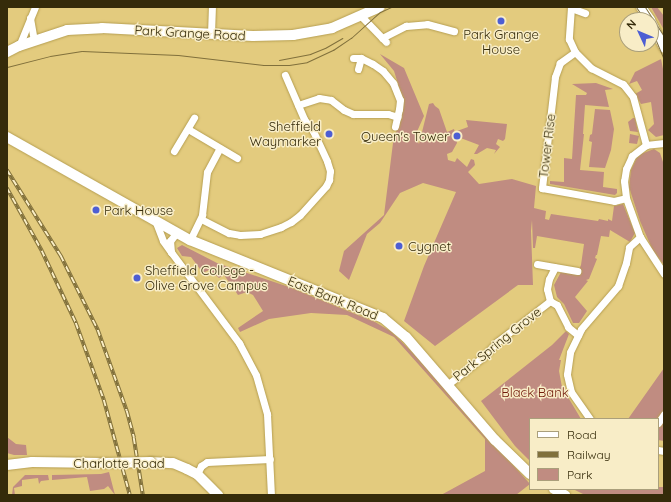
<!DOCTYPE html>
<html>
<head>
<meta charset="utf-8">
<style>
	body { margin:0 }
	#map { position:relative; width:671px; height:502px; overflow:hidden; background:#e3cb7e; font-family:Quicksand,sans-serif }
	div>[style] { position:absolute }
	[style*='--x'] { left:calc(var(--x)*1px); top:calc(var(--y)*1px); width:calc(var(--w)*1px); rotate:calc(var(--a)*1deg) }
	.green>* { inset:0; background:#c08c81 }
	.roads { filter:drop-shadow(0 0 1px #b69f52) drop-shadow(0 0 1px #b69f52) }
	.street>* { height:7px; margin:-3.5px; padding:0 3.5px; transform-origin:3.5px; border-radius:3.5px; background:#fff }
	.secondary>* { height:10px; margin:-5px; padding:0 5px; transform-origin:5px; border-radius:5px; background:#fff }
	.tram>* { height:1px; margin:-0.5px; padding:0 0.5px; transform-origin:0.5px; border-radius:0.5px; background:#80703c }
	.rail>* { height:3.5px; margin-top:-1.75px; transform-origin:0; background:repeating-linear-gradient(90deg,#f8edc7 0 6px,#80703c 0 12px); box-sizing:border-box; border-block:1px solid #80703c }
	.bridges { filter:drop-shadow(0 0 1px #b69f52) drop-shadow(0 0 1px #b69f52) }
	.secondary-bridge>* { height:10px; margin:-5px; padding:0 5px; transform-origin:5px; border-radius:5px; background:#fff }
	.dots>* { width:11px; height:11px; translate:-50% -50%; box-sizing:border-box; border:2px solid #f8edc7; border-radius:50% }
	span { translate:-50% -50%; white-space:nowrap; text-align:center; line-height:1.15; -webkit-text-stroke:3px #f8edc7; paint-order:stroke }
	.street-label { font-size:13px; color:#352b0a }
	.poi-label { font-size:13px; color:#352b0a }
	.right { translate:-100% -50%; text-align:right }
	.left { translate:0 -50%; text-align:left }
	.park-label { font-size:13px; color:#721b0a }
	.frame { position:absolute; inset:0; border:8px solid #352b0a; pointer-events:none }
	.legend { position:absolute; left:529px; top:418px; width:130px; height:72px; box-sizing:border-box; background:#f8edc7; border:1px solid #aa9f7b; margin:0; padding:5px 7px; list-style:none; font-size:12px; color:#352b0a }
	.legend li { display:flex; align-items:center; gap:8px; height:20px }
	.legend b { width:20px; border:1px solid #aa9f7b }
	.north { position:absolute; left:619px; top:12px; width:40px; height:40px; box-sizing:border-box; background:#f8edc7; border:1px solid #aa9f7b; border-radius:50%; rotate:314deg; font-size:11px; font-weight:700; line-height:16px; text-align:center; color:#352b0a }
	.north::after { content:''; display:block; margin:auto; width:14px; height:18px; background:#4d5ed3; clip-path:polygon(50% 0,100% 100%,50% 72%,0 100%) }
</style>
</head>
<body>
<div id="map">
	<div class="green">
		<i style="clip-path:polygon(651px 7px,657px 7px,664px 16px,664px 30px)"></i>
		<i style="clip-path:polygon(380px 54px,404px 68px,424px 116px,415px 136px,419px 144px,429px 104px,433px 103px,435px 106px,439px 109px,447px 132px,454px 129px,455px 133px,457px 143px,452px 152px,447px 154px,448px 160px,455px 162px,457px 158px,467px 167px,471px 159px,474px 160px,475px 165px,468px 172px,479px 184px,512px 179px,536px 186px,534px 208px,546px 211px,545px 219px,549px 220px,551px 214px,598px 221px,599px 219px,608px 221px,608px 219px,612px 221px,614px 206px,623px 204px,635px 233px,630px 242px,610px 230px,609px 237px,601px 236px,597px 255px,596px 255px,595px 258px,597px 259px,589px 279px,586px 280px,588px 281px,575px 297px,587px 311px,579px 323px,573px 323px,564px 304px,557px 297px,554px 285px,561px 272px,577px 274px,581px 265px,584px 244px,537px 236px,535px 248px,533px 248px,532px 220px,531px 231px,533px 285px,518px 285px,435px 346px,404px 321px,424px 266px,456px 192px,423px 183px,400px 193px,380px 223px,367px 234px,349px 280px,339px 271px,344px 251px,384px 215px,393px 143px,404px 103px,394px 71px)"></i>
		<i style="clip-path:polygon(661px 59px,664px 74px,664px 135px,656px 137px,648px 130px,654px 124px,651px 102px,641px 104px,635px 94px,642px 90px,637px 81px,629px 84px,635px 72px)"></i>
		<i style="clip-path:polygon(596px 83px,613px 89px,605px 90px,609px 107px,585px 105px,583px 134px,584px 134px,580px 170px,604px 172px,603px 187px,617px 189px,617px 193px,615px 195px,550px 184px,550px 181px,564px 182px,564px 158px,572px 159px,576px 95px,586px 95px,587px 93px,572px 84px)"></i>
		<i style="clip-path:polygon(595px 109px,610px 110px,614px 129px,611px 150px,605px 168px,589px 167px,592px 142px,589px 141px,590px 135px,592px 134px)"></i>
		<i style="clip-path:polygon(633px 118px,635px 118px,638px 132px,630px 131px,628px 122px)"></i>
		<i style="clip-path:polygon(466px 120px,507px 124px,505px 139px,503px 141px,498px 139px,496px 144px,500px 147px,494px 154px,496px 150px,487px 148px,477px 154px,474px 154px,479px 145px,458px 137px,457px 131px,468px 127px)"></i>
		<i style="clip-path:polygon(630px 134px,639px 136px,637px 144px,629px 143px)"></i>
		<i style="clip-path:polygon(654px 149px,660px 153px,664px 165px,664px 265px,653px 251px,640px 221px,629px 187px,631px 170px,638px 155px)"></i>
		<i style="clip-path:polygon(182px 245px,217px 263px,289px 287px,375px 322px,392px 332px,416px 356px,530px 484px,516px 495px,441px 495px,485px 471px,485px 439px,394px 337px,347px 315px,311px 313px,269px 319px,240px 332px,238px 328px,263px 311px,253px 295px,247px 292px,238px 295px,224px 275px,219px 278px,209px 270px,203px 273px,191px 257px,182px 256px,177px 248px)"></i>
		<i style="clip-path:polygon(566px 331px,569px 334px,559px 360px,561px 360px,559px 371px,562px 387px,581px 419px,530px 419px,530px 461px,515px 446px,481px 401px,552px 345px)"></i>
		<i style="clip-path:polygon(664px 368px,664px 441px,658px 440px,658px 419px,628px 419px)"></i>
		<i style="clip-path:polygon(7px 437px,16px 444px,26px 445px,27px 455px,14px 455px,7px 453px)"></i>
		<i style="clip-path:polygon(109px 472px,115px 495px,108px 486px,104px 489px,90px 491px,87px 477px,52px 480px,52px 475px,101px 474px)"></i>
		<i style="clip-path:polygon(25px 475px,48px 475px,49px 480px,41px 481px,39px 484px,38px 478px,22px 480px,22px 486px,14px 488px,15px 495px,12px 495px,13px 487px)"></i>
		<i style="clip-path:polygon(658px 487px,664px 487px,664px 495px,585px 495px,573px 489px,658px 489px)"></i>
	</div>
	<div class="roads">
		<div class="street">
			<i style="--x:571;--y:7;--w:32;--a:94"></i>
			<i style="--x:569;--y:39;--w:14;--a:65"></i>
			<i style="--x:575;--y:52;--w:23;--a:45"></i>
			<i style="--x:591;--y:68;--w:36;--a:27"></i>
			<i style="--x:623;--y:84;--w:16;--a:52"></i>
			<i style="--x:633;--y:97;--w:50;--a:74.8"></i>
			<i style="--x:571;--y:8;--w:15;--a:20"></i>
			<i style="--x:361;--y:16;--w:36;--a:46"></i>
			<i style="--x:30;--y:18;--w:23;--a:80"></i>
			<i style="--x:211;--y:34;--w:27;--a:-88"></i>
			<i style="--x:382;--y:38;--w:27;--a:-27"></i>
			<i style="--x:406;--y:26;--w:21;--a:-5"></i>
			<i style="--x:427;--y:24;--w:28;--a:15"></i>
			<i style="--x:19;--y:46;--w:42;--a:-67.7"></i>
			<i style="--x:575;--y:52;--w:19;--a:144"></i>
			<i style="--x:560;--y:63;--w:15;--a:110"></i>
			<i style="--x:555;--y:77;--w:112;--a:96.7"></i>
			<i style="--x:542;--y:188;--w:73;--a:10.2"></i>
			<i style="--x:614;--y:201;--w:12;--a:-14"></i>
			<i style="--x:353;--y:58;--w:8;--a:0"></i>
			<i style="--x:361;--y:58;--w:13;--a:27"></i>
			<i style="--x:373;--y:64;--w:12;--a:35"></i>
			<i style="--x:383;--y:71;--w:16;--a:50"></i>
			<i style="--x:393;--y:83;--w:18;--a:68"></i>
			<i style="--x:400;--y:100;--w:9;--a:96"></i>
			<i style="--x:399;--y:109;--w:18;--a:103"></i>
			<i style="--x:358;--y:69;--w:11;--a:-75"></i>
			<i style="--x:298;--y:105;--w:22;--a:-18"></i>
			<i style="--x:319;--y:98;--w:12;--a:9"></i>
			<i style="--x:331;--y:100;--w:16;--a:38"></i>
			<i style="--x:344;--y:110;--w:10;--a:24"></i>
			<i style="--x:353;--y:114;--w:35;--a:0"></i>
			<i style="--x:388;--y:114;--w:10;--a:17"></i>
			<i style="--x:188;--y:129;--w:57;--a:30.6"></i>
			<i style="--x:664;--y:143;--w:18;--a:174"></i>
			<i style="--x:646;--y:145;--w:18;--a:142"></i>
			<i style="--x:632;--y:156;--w:14;--a:115"></i>
			<i style="--x:626;--y:169;--w:12;--a:99"></i>
			<i style="--x:624;--y:181;--w:17;--a:83"></i>
			<i style="--x:626;--y:198;--w:41;--a:70.3"></i>
			<i style="--x:640;--y:237;--w:44;--a:57"></i>
			<i style="--x:174;--y:151;--w:39;--a:-59"></i>
			<i style="--x:201;--y:219;--w:31;--a:27"></i>
			<i style="--x:229;--y:233;--w:11;--a:10"></i>
			<i style="--x:240;--y:235;--w:20;--a:-3"></i>
			<i style="--x:260;--y:234;--w:22;--a:-18"></i>
			<i style="--x:281;--y:227;--w:11;--a:-27"></i>
			<i style="--x:291;--y:222;--w:11;--a:-38"></i>
			<i style="--x:300;--y:215;--w:39;--a:-48"></i>
			<i style="--x:326;--y:186;--w:7;--a:-63"></i>
			<i style="--x:329;--y:180;--w:9;--a:-84"></i>
			<i style="--x:330;--y:171;--w:10;--a:-107"></i>
			<i style="--x:327;--y:161;--w:33;--a:-115"></i>
			<i style="--x:313;--y:131;--w:15;--a:-127"></i>
			<i style="--x:304;--y:119;--w:48;--a:-113.4"></i>
			<i style="--x:155;--y:220;--w:22;--a:69"></i>
			<i style="--x:163;--y:241;--w:14;--a:54"></i>
			<i style="--x:171;--y:252;--w:114;--a:53.2"></i>
			<i style="--x:239;--y:343;--w:36;--a:62"></i>
			<i style="--x:256;--y:375;--w:41;--a:74.2"></i>
			<i style="--x:267;--y:414;--w:81;--a:87.2"></i>
			<i style="--x:190;--y:240;--w:28;--a:-64"></i>
			<i style="--x:202;--y:215;--w:43;--a:-83.4"></i>
			<i style="--x:207;--y:172;--w:27;--a:-62"></i>
			<i style="--x:171;--y:252;--w:11;--a:-95"></i>
			<i style="--x:170;--y:241;--w:11;--a:-52"></i>
			<i style="--x:537;--y:264;--w:41;--a:9.9"></i>
			<i style="--x:550;--y:301;--w:8;--a:30"></i>
			<i style="--x:557;--y:305;--w:25;--a:63"></i>
			<i style="--x:568;--y:327;--w:13;--a:39"></i>
			<i style="--x:550;--y:301;--w:12;--a:-104"></i>
			<i style="--x:547;--y:289;--w:10;--a:-79"></i>
			<i style="--x:549;--y:279;--w:13;--a:-63"></i>
			<i style="--x:447;--y:385;--w:46;--a:-37.9"></i>
			<i style="--x:483;--y:357;--w:21;--a:-47"></i>
			<i style="--x:497;--y:342;--w:67;--a:-37.7"></i>
			<i style="--x:590;--y:419;--w:33;--a:-125"></i>
			<i style="--x:571;--y:392;--w:18;--a:-103"></i>
			<i style="--x:567;--y:374;--w:22;--a:-82"></i>
			<i style="--x:570;--y:352;--w:25;--a:-64"></i>
			<i style="--x:581;--y:329;--w:57;--a:-49.3"></i>
			<i style="--x:618;--y:286;--w:24;--a:-71"></i>
			<i style="--x:626;--y:263;--w:16;--a:-79"></i>
			<i style="--x:629;--y:247;--w:15;--a:-42"></i>
			<i style="--x:658;--y:423;--w:11;--a:-56"></i>
			<i style="--x:658;--y:450;--w:6;--a:9"></i>
			<i style="--x:197;--y:474;--w:9;--a:-63"></i>
			<i style="--x:201;--y:466;--w:7;--a:-34"></i>
			<i style="--x:207;--y:462;--w:63;--a:-2.7"></i>
		</div>
		<div class="secondary">
			<i style="--x:641;--y:7;--w:16;--a:55"></i>
			<i style="--x:651;--y:22;--w:29;--a:63"></i>
			<i style="--x:7;--y:52;--w:13;--a:-27"></i>
			<i style="--x:19;--y:46;--w:51;--a:-18.4"></i>
			<i style="--x:67;--y:30;--w:35;--a:-3"></i>
			<i style="--x:102;--y:28;--w:151;--a:3"></i>
			<i style="--x:253;--y:36;--w:40;--a:-1.4"></i>
			<i style="--x:293;--y:35;--w:40;--a:-10"></i>
			<i style="--x:332;--y:28;--w:52;--a:-23.6"></i>
			<i style="--x:7;--y:137;--w:210;--a:29.4"></i>
			<i style="--x:190;--y:240;--w:208;--a:22"></i>
			<i style="--x:383;--y:318;--w:30;--a:40"></i>
			<i style="--x:406;--y:337;--w:136;--a:49.2"></i>
			<i style="--x:495;--y:440;--w:49;--a:44.2"></i>
			<i style="--x:151;--y:462;--w:22;--a:3"></i>
			<i style="--x:173;--y:463;--w:15;--a:23"></i>
			<i style="--x:187;--y:469;--w:11;--a:27"></i>
			<i style="--x:197;--y:474;--w:30;--a:45"></i>
			<i style="--x:7;--y:465;--w:25;--a:-7"></i>
			<i style="--x:32;--y:462;--w:71;--a:0.8"></i>
			<i style="--x:554;--y:489;--w:13;--a:29"></i>
		</div>
	</div>
	<div class="tram">
		<i style="--x:636;--y:7;--w:16;--a:55"></i>
		<i style="--x:645;--y:7;--w:35;--a:57"></i>
		<i style="--x:651;--y:29;--w:34;--a:67"></i>
		<i style="--x:279;--y:60;--w:32;--a:-11"></i>
		<i style="--x:310;--y:54;--w:16;--a:-22"></i>
		<i style="--x:325;--y:48;--w:20;--a:-30"></i>
		<i style="--x:7;--y:67;--w:44;--a:-14.3"></i>
		<i style="--x:50;--y:56;--w:32;--a:-9"></i>
		<i style="--x:82;--y:51;--w:96;--a:2.4"></i>
		<i style="--x:178;--y:55;--w:86;--a:6.7"></i>
		<i style="--x:263;--y:65;--w:26;--a:0"></i>
		<i style="--x:289;--y:65;--w:18;--a:-9"></i>
		<i style="--x:307;--y:62;--w:29;--a:-25"></i>
		<i style="--x:333;--y:50;--w:22;--a:-34"></i>
		<i style="--x:351;--y:38;--w:39;--a:-42"></i>
		<i style="--x:380;--y:12;--w:12;--a:-24"></i>
	</div>
	<div class="rail">
		<i style="--x:7;--y:170;--w:102;--a:57.9"></i>
		<i style="--x:61;--y:256;--w:83;--a:63.4"></i>
		<i style="--x:98;--y:330;--w:86;--a:70.3"></i>
		<i style="--x:127;--y:411;--w:28;--a:75"></i>
		<i style="--x:134;--y:438;--w:58;--a:81"></i>
		<i style="--x:7;--y:188;--w:72;--a:60.9"></i>
		<i style="--x:42;--y:251;--w:80;--a:64.7"></i>
		<i style="--x:76;--y:323;--w:82;--a:70"></i>
		<i style="--x:104;--y:400;--w:98;--a:74.7"></i>
	</div>
	<div class="bridges">
		<div class="secondary-bridge">
			<i style="--x:103;--y:463;--w:48;--a:-1.2"></i>
		</div>
	</div>
	<div class="dots">
		<i style="left:501px;top:21px;background:#4d5ed3"></i>
		<i style="left:329px;top:134px;background:#4d5ed3"></i>
		<i style="left:457px;top:136px;background:#4d5ed3"></i>
		<i style="left:96px;top:210px;background:#4d5ed3"></i>
		<i style="left:399px;top:246px;background:#4d5ed3"></i>
		<i style="left:137px;top:278px;background:#4d5ed3"></i>
	</div>
	<div class="street-label">
		<span style="left:190px;top:33px;rotate:3deg">Park Grange Road</span>
		<span style="left:547px;top:146px;rotate:-83deg">Tower Rise</span>
		<span style="left:333px;top:298px;rotate:22deg">East Bank Road</span>
		<span style="left:497px;top:344px;rotate:-39deg">Park Spring Grove</span>
		<span style="left:119px;top:463px">Charlotte Road</span>
	</div>
	<div class="poi-label">
		<span style="left:501px;top:42px">Park Grange<br>House</span>
		<span class="right" style="left:321px;top:134px">Sheffield<br>Waymarker</span>
		<span class="right" style="left:449px;top:136px">Queen's Tower</span>
		<span class="left" style="left:104px;top:210px">Park House</span>
		<span class="left" style="left:408px;top:246px">Cygnet</span>
		<span class="left" style="left:145px;top:278px">Sheffield College -<br>Olive Grove Campus</span>
	</div>
	<div class="park-label">
		<span style="left:535px;top:392px">Black Bank</span>
	</div>
	<div class="frame"></div>
	<ul class="legend">
	<li><b style="height:5px;background:#fff"></b>Road</li>
	<li><b style="height:5px;background:#80703c"></b>Railway</li>
	<li><b style="height:11px;background:#c08c81"></b>Park</li>
	</ul>
	<div class="north">N</div>
</div>
</body>
</html>
